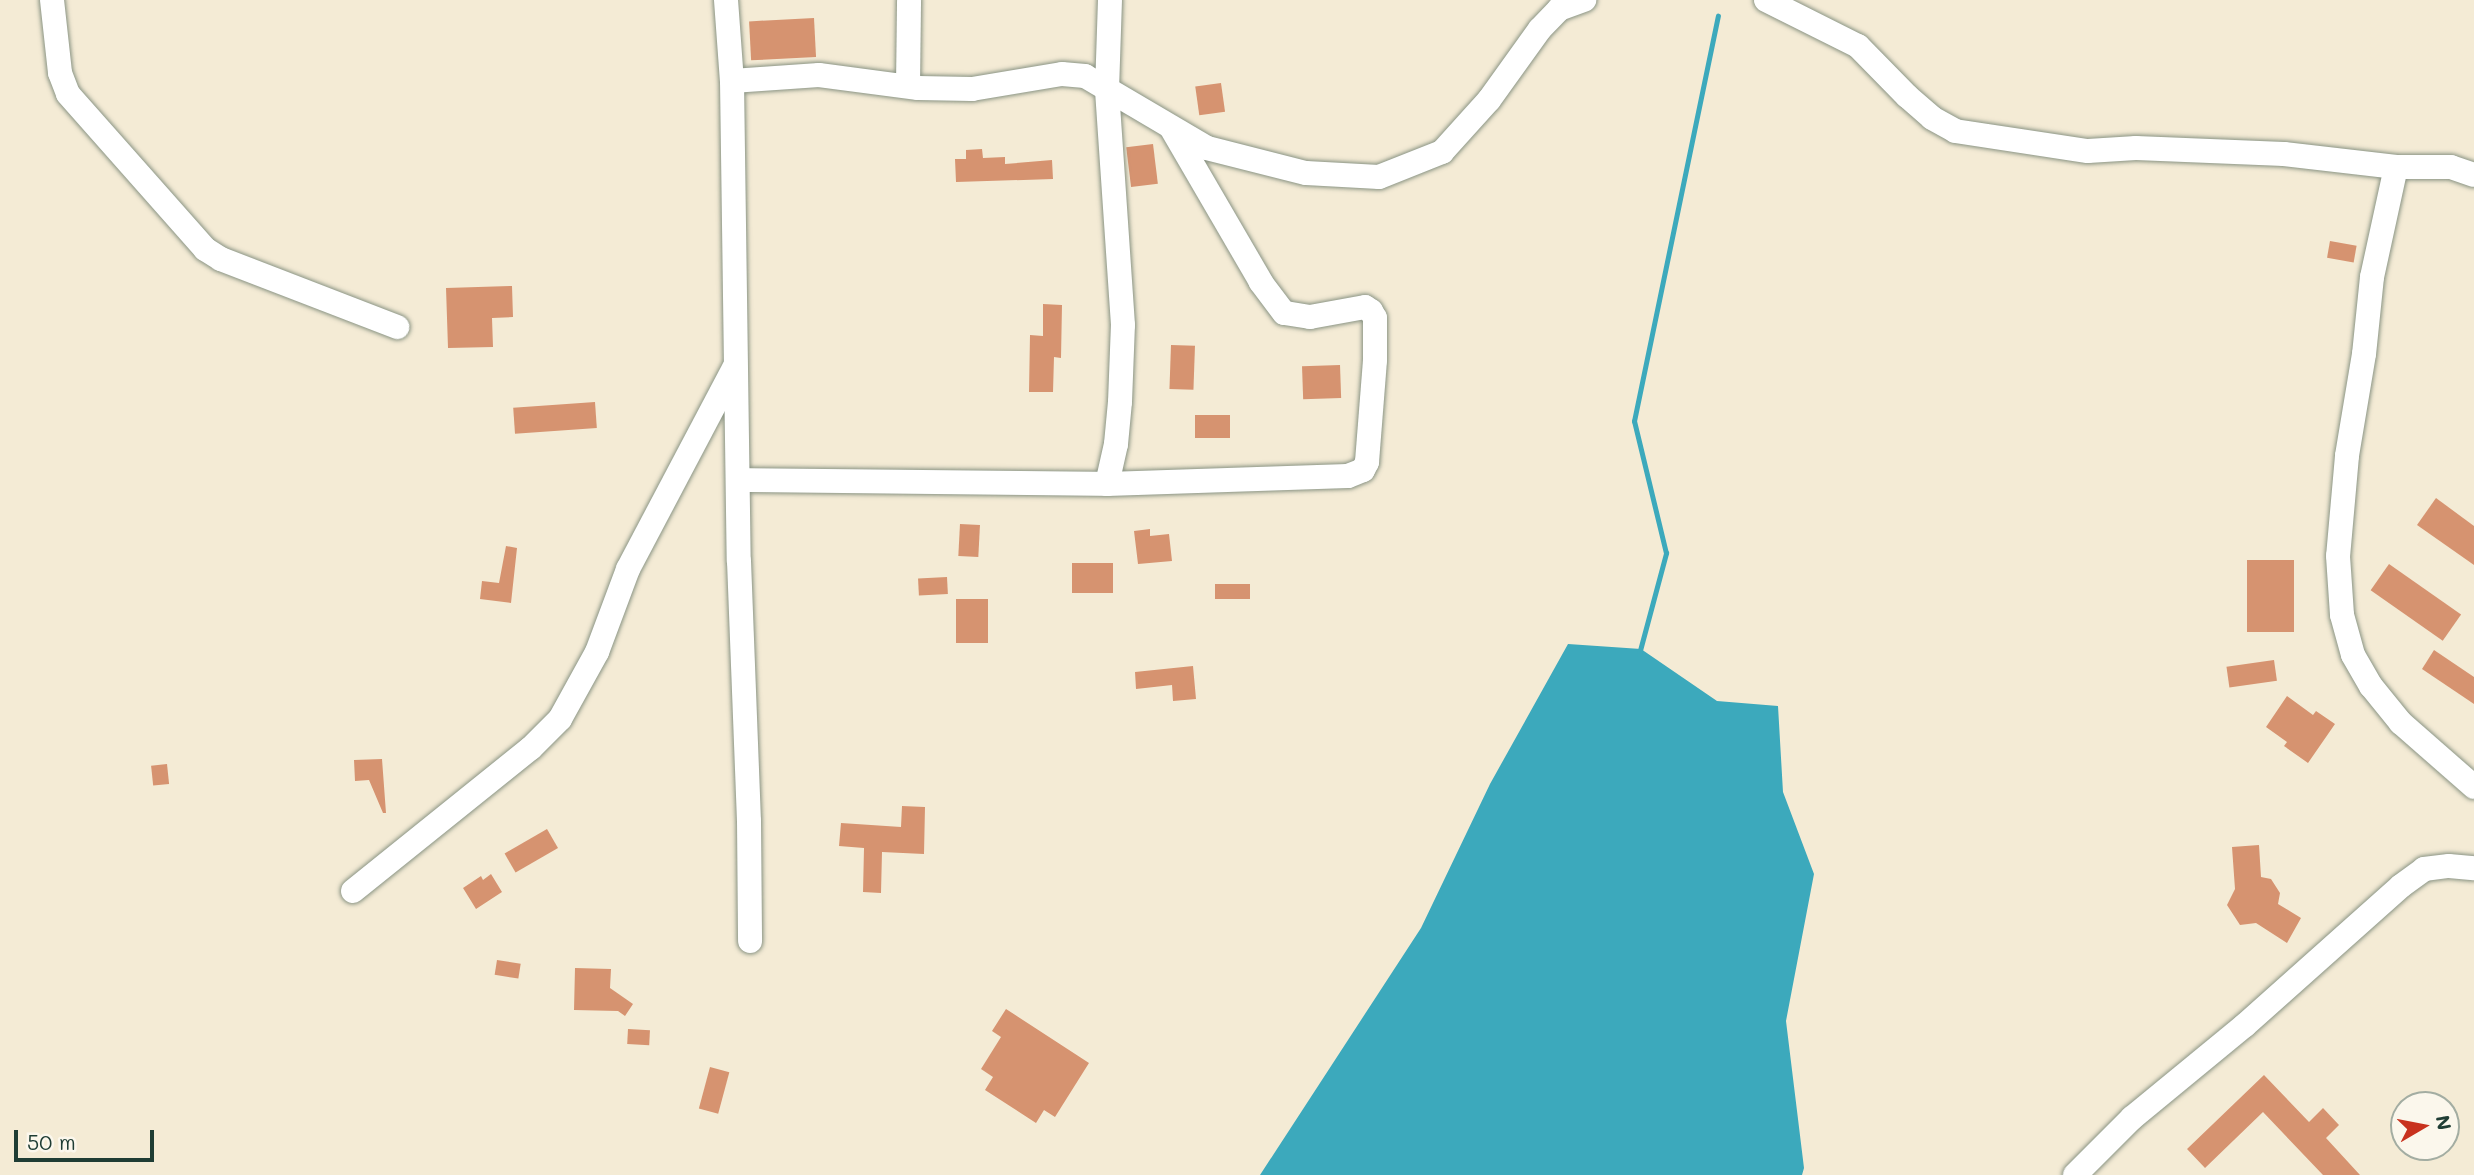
<!DOCTYPE html>
<html>
<head>
<meta charset="utf-8">
<style>
	body { margin:0 }
	#map { position:relative; width:2474px; height:1175px; overflow:hidden; background:#f4ebd5; font-family:Mali,sans-serif }
	div>[style] { position:absolute }
	[style*='--x'] { left:calc(var(--x)*1px); top:calc(var(--y)*1px); width:calc(var(--w)*1px); rotate:calc(var(--a)*1deg) }
	.water>* { inset:0; background:#3ca9bc }
	.stream>* { height:5px; margin:-2.5px; padding:0 2.5px; transform-origin:2.5px; border-radius:2.5px; background:#3ca9bc }
	.building>* { inset:0; background:#d69370; transform-origin:0 0 }
	.roads { filter:drop-shadow(0 0 2px #8a9484) drop-shadow(0 0 2px #8a9484) }
	.minor>* { height:24px; margin:-12px; padding:0 12px; transform-origin:12px; border-radius:12px; background:#fff }
	span { translate:-50% -50%; white-space:nowrap; text-align:center; line-height:1.15; -webkit-text-stroke:6px #fbf7ec; paint-order:stroke }
	.north { position:absolute; left:2390px; top:1091px; width:70px; height:70px; box-sizing:border-box; background:#fbf7ec; border:2px solid #a3ada2; border-radius:50%; rotate:80deg; font-size:19px; font-weight:700; line-height:28px; text-align:center; color:#1f3d34 }
	.north::after { content:''; display:block; margin:auto; width:24px; height:32px; background:#c8321e; clip-path:polygon(50% 0,100% 100%,50% 72%,0 100%) }
	.scale { position:absolute; left:14px; top:1130px; width:140px; height:32px; box-sizing:border-box; border:4px solid #1f3d34; border-top:0; padding-left:9px; font-size:21px; line-height:24px; white-space:nowrap; color:#1f3d34; -webkit-text-stroke:5px #fbf7ec; paint-order:stroke }
</style>
</head>
<body>
<div id="map">
	<div class="water">
		<i style="clip-path:polygon(1568px 644px,1641px 649px,1717px 701px,1778px 706px,1783px 792px,1814px 874px,1786px 1021px,1804px 1168px,1802px 1175px,1260px 1175px,1421px 928px,1490px 784px)"></i>
	</div>
	<div class="stream">
		<i style="--x:1639;--y:654;--w:105;--a:-75"></i>
		<i style="--x:1666;--y:553;--w:136;--a:-103.6"></i>
		<i style="--x:1634;--y:421;--w:414;--a:-78.3"></i>
	</div>
	<div class="building">
		<i style="left:814px;top:18px;width:39px;height:65px;rotate:87deg"></i>
		<i style="left:1221px;top:83px;width:29px;height:26px;rotate:82deg"></i>
		<i style="left:1153px;top:144px;width:40px;height:27px;rotate:83deg"></i>
		<i style="clip-path:polygon(982px 149px,983px 158px,1005px 157px,1005px 164px,1052px 160px,1053px 179px,956px 182px,955px 159px,966px 159px,966px 150px)"></i>
		<i style="left:2330px;top:241px;width:27px;height:17px;rotate:10deg"></i>
		<i style="clip-path:polygon(512px 286px,513px 317px,492px 318px,493px 347px,448px 348px,446px 288px)"></i>
		<i style="clip-path:polygon(1043px 304px,1062px 305px,1061px 358px,1054px 357px,1053px 392px,1029px 392px,1030px 335px,1043px 336px)"></i>
		<i style="left:1171px;top:345px;width:24px;height:44px;rotate:2deg"></i>
		<i style="left:1340px;top:365px;width:33px;height:38px;rotate:88deg"></i>
		<i style="left:595px;top:402px;width:26px;height:82px;rotate:86deg"></i>
		<i style="left:1195px;top:415px;width:35px;height:23px"></i>
		<i style="clip-path:polygon(2436px 498px,2474px 526px,2474px 565px,2417px 525px)"></i>
		<i style="left:960px;top:524px;width:20px;height:32px;rotate:3deg"></i>
		<i style="clip-path:polygon(1150px 529px,1150px 536px,1169px 534px,1172px 561px,1138px 564px,1134px 531px)"></i>
		<i style="clip-path:polygon(506px 546px,517px 548px,511px 603px,480px 599px,482px 581px,499px 583px)"></i>
		<i style="left:2247px;top:560px;width:47px;height:72px"></i>
		<i style="left:1072px;top:563px;width:41px;height:30px"></i>
		<i style="left:2389px;top:564px;width:88px;height:32px;rotate:35deg"></i>
		<i style="left:947px;top:577px;width:17px;height:29px;rotate:87deg"></i>
		<i style="left:1215px;top:584px;width:35px;height:15px"></i>
		<i style="left:956px;top:599px;width:32px;height:44px"></i>
		<i style="clip-path:polygon(2434px 650px,2474px 677px,2474px 704px,2422px 669px)"></i>
		<i style="left:2274px;top:660px;width:21px;height:48px;rotate:82deg"></i>
		<i style="clip-path:polygon(1193px 666px,1196px 699px,1173px 701px,1172px 685px,1136px 689px,1135px 672px)"></i>
		<i style="clip-path:polygon(2287px 696px,2313px 715px,2316px 711px,2335px 724px,2308px 763px,2284px 746px,2287px 742px,2266px 727px)"></i>
		<i style="clip-path:polygon(382px 759px,386px 813px,383px 813px,369px 780px,355px 781px,354px 760px)"></i>
		<i style="left:167px;top:764px;width:20px;height:16px;rotate:84deg"></i>
		<i style="clip-path:polygon(902px 806px,925px 807px,924px 854px,882px 852px,881px 893px,863px 892px,864px 848px,839px 846px,841px 823px,901px 827px)"></i>
		<i style="left:547px;top:829px;width:22px;height:49px;rotate:60deg"></i>
		<i style="clip-path:polygon(2259px 845px,2261px 877px,2271px 879px,2280px 893px,2278px 904px,2301px 918px,2287px 943px,2256px 923px,2240px 925px,2227px 905px,2235px 889px,2232px 847px)"></i>
		<i style="clip-path:polygon(491px 874px,502px 892px,476px 909px,463px 888px,481px 876px,483px 880px)"></i>
		<i style="left:497px;top:960px;width:24px;height:15px;rotate:9deg"></i>
		<i style="clip-path:polygon(575px 968px,611px 969px,610px 988px,633px 1004px,625px 1016px,618px 1011px,574px 1010px)"></i>
		<i style="clip-path:polygon(1006px 1009px,1089px 1063px,1055px 1117px,1044px 1110px,1036px 1123px,985px 1090px,993px 1077px,981px 1069px,1001px 1037px,992px 1031px)"></i>
		<i style="left:628px;top:1029px;width:22px;height:15px;rotate:3deg"></i>
		<i style="left:710px;top:1067px;width:20px;height:43px;rotate:15deg"></i>
		<i style="clip-path:polygon(2264px 1075px,2309px 1122px,2323px 1108px,2339px 1125px,2326px 1138px,2360px 1175px,2323px 1175px,2263px 1112px,2205px 1168px,2187px 1149px)"></i>
	</div>
	<div class="roads">
		<div class="minor">
			<i style="--x:52;--y:0;--w:73;--a:83.7"></i>
			<i style="--x:60;--y:73;--w:22;--a:69"></i>
			<i style="--x:68;--y:94;--w:207;--a:48.5"></i>
			<i style="--x:205;--y:249;--w:19;--a:32"></i>
			<i style="--x:221;--y:259;--w:189;--a:21.1"></i>
			<i style="--x:726;--y:0;--w:81;--a:85.8"></i>
			<i style="--x:732;--y:81;--w:480;--a:89.2"></i>
			<i style="--x:739;--y:561;--w:260;--a:87.8"></i>
			<i style="--x:749;--y:821;--w:120;--a:89.5"></i>
			<i style="--x:1766;--y:0;--w:103;--a:26.6"></i>
			<i style="--x:1858;--y:46;--w:70;--a:45.6"></i>
			<i style="--x:1907;--y:96;--w:33;--a:41"></i>
			<i style="--x:1932;--y:118;--w:26;--a:29"></i>
			<i style="--x:1955;--y:131;--w:134;--a:8.6"></i>
			<i style="--x:2088;--y:151;--w:48;--a:-3.6"></i>
			<i style="--x:2136;--y:148;--w:148;--a:2.3"></i>
			<i style="--x:2284;--y:154;--w:113;--a:6.6"></i>
			<i style="--x:2396;--y:167;--w:55;--a:0"></i>
			<i style="--x:2451;--y:167;--w:24;--a:19"></i>
			<i style="--x:732;--y:81;--w:87;--a:-3.9"></i>
			<i style="--x:819;--y:75;--w:100;--a:7.5"></i>
			<i style="--x:918;--y:88;--w:54;--a:1.1"></i>
			<i style="--x:972;--y:89;--w:91;--a:-9.5"></i>
			<i style="--x:1062;--y:74;--w:23;--a:5"></i>
			<i style="--x:1085;--y:76;--w:142;--a:30.5"></i>
			<i style="--x:1207;--y:148;--w:102;--a:14.2"></i>
			<i style="--x:1306;--y:173;--w:73;--a:3.1"></i>
			<i style="--x:1379;--y:177;--w:68;--a:-21.6"></i>
			<i style="--x:1442;--y:152;--w:70;--a:-47.9"></i>
			<i style="--x:1489;--y:100;--w:87;--a:-54.3"></i>
			<i style="--x:1540;--y:29;--w:28;--a:-46"></i>
			<i style="--x:1559;--y:9;--w:27;--a:-20"></i>
			<i style="--x:908;--y:86;--w:86;--a:-89.3"></i>
			<i style="--x:2396;--y:167;--w:113;--a:102.3"></i>
			<i style="--x:2372;--y:277;--w:77;--a:95.9"></i>
			<i style="--x:2364;--y:354;--w:103;--a:99.5"></i>
			<i style="--x:2347;--y:456;--w:100;--a:95.1"></i>
			<i style="--x:2338;--y:556;--w:59;--a:86.1"></i>
			<i style="--x:2342;--y:615;--w:41;--a:74.6"></i>
			<i style="--x:2353;--y:655;--w:36;--a:60"></i>
			<i style="--x:2371;--y:686;--w:48;--a:51"></i>
			<i style="--x:2401;--y:723;--w:97;--a:41.2"></i>
			<i style="--x:739;--y:480;--w:368;--a:0.6"></i>
			<i style="--x:1107;--y:484;--w:41;--a:-77.3"></i>
			<i style="--x:1116;--y:444;--w:42;--a:-84.6"></i>
			<i style="--x:1120;--y:402;--w:77;--a:-87.8"></i>
			<i style="--x:1123;--y:325;--w:236;--a:-93.9"></i>
			<i style="--x:1107;--y:90;--w:90;--a:-88.1"></i>
			<i style="--x:1107;--y:484;--w:241;--a:-1.9"></i>
			<i style="--x:1348;--y:476;--w:16;--a:-22"></i>
			<i style="--x:1363;--y:470;--w:9;--a:-63"></i>
			<i style="--x:1367;--y:462;--w:102;--a:-85.5"></i>
			<i style="--x:1375;--y:360;--w:42;--a:-90"></i>
			<i style="--x:1375;--y:318;--w:8;--a:-120"></i>
			<i style="--x:1371;--y:311;--w:7;--a:-146"></i>
			<i style="--x:1365;--y:307;--w:56;--a:169.7"></i>
			<i style="--x:1310;--y:317;--w:26;--a:-171"></i>
			<i style="--x:1284;--y:313;--w:39;--a:-127"></i>
			<i style="--x:1261;--y:282;--w:177;--a:-120.2"></i>
			<i style="--x:353;--y:891;--w:228;--a:-38.8"></i>
			<i style="--x:531;--y:748;--w:41;--a:-45"></i>
			<i style="--x:560;--y:719;--w:77;--a:-61.1"></i>
			<i style="--x:597;--y:652;--w:89;--a:-69.5"></i>
			<i style="--x:628;--y:569;--w:229;--a:-62.2"></i>
			<i style="--x:2075;--y:1175;--w:81;--a:-45"></i>
			<i style="--x:2132;--y:1118;--w:145;--a:-39.4"></i>
			<i style="--x:2244;--y:1026;--w:210;--a:-41.7"></i>
			<i style="--x:2401;--y:886;--w:29;--a:-36"></i>
			<i style="--x:2424;--y:869;--w:25;--a:-7"></i>
			<i style="--x:2449;--y:866;--w:25;--a:5"></i>
		</div>
	</div>
	<div class="north">N</div>
	<div class="scale">50 m</div>
</div>
</body>
</html>
